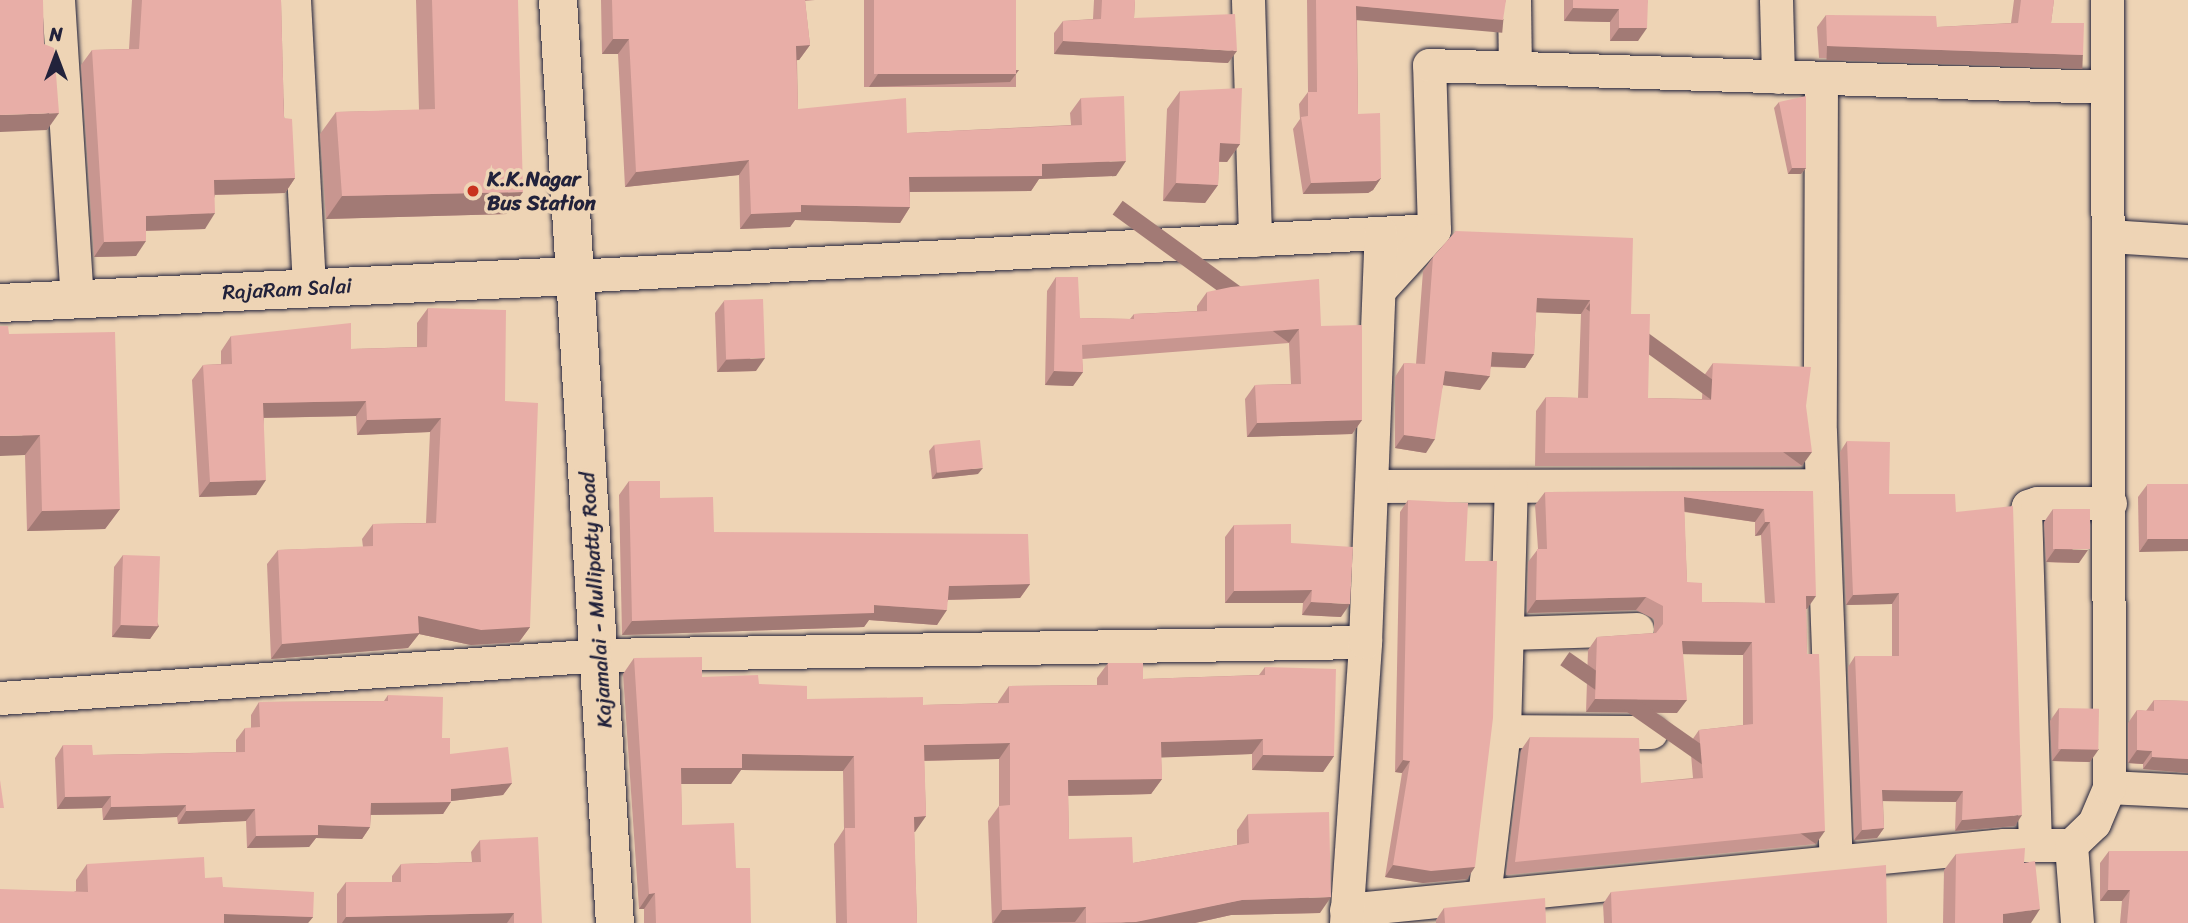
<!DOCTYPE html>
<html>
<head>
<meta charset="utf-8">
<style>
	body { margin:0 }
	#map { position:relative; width:2188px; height:923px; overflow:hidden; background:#eed4b5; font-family:Sriracha,sans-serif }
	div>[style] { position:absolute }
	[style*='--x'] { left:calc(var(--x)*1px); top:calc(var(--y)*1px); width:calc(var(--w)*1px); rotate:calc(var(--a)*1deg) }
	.roads { filter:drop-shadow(0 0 2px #22223b) drop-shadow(0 0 2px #22223b) }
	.minor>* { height:33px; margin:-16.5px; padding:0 16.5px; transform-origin:16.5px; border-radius:16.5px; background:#eed4b5 }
	.tertiary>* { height:38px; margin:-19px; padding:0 19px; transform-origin:19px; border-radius:19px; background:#eed4b5 }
	.secondary>* { height:38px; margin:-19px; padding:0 19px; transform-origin:19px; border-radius:19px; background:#eed4b5 }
	.wall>* { inset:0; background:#c89690; transform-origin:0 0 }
	.shaded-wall>* { inset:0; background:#a27a75; transform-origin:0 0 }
	.building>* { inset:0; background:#e8aea7; transform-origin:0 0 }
	.dots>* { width:19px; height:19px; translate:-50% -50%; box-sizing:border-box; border:4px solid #eed4b5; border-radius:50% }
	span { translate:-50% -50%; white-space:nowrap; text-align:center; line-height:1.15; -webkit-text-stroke:7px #eed4b5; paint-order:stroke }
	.poi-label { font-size:21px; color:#22223b; font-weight:700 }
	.left { translate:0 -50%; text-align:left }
	.street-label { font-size:21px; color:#22223b }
	.north { position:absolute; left:21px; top:21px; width:70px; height:70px; -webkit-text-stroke:5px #eed4b5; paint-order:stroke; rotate:0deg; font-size:19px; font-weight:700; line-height:28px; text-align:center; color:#22223b }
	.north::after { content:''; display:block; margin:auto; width:24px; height:32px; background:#22223b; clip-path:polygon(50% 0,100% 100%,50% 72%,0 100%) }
</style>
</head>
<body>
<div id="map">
	<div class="roads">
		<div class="minor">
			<i style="--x:58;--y:0;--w:300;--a:86.4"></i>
			<i style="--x:294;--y:0;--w:288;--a:87"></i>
			<i style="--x:1248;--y:0;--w:240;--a:88.3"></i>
			<i style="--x:1514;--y:0;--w:68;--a:89.2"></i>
			<i style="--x:1776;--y:0;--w:77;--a:88.5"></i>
			<i style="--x:1821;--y:78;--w:354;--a:90.2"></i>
			<i style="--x:1820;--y:432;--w:430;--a:87.9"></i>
			<i style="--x:2110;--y:236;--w:78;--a:3.7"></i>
			<i style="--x:573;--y:276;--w:862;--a:-3.06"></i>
			<i style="--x:1434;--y:230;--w:165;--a:-91.7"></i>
			<i style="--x:1429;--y:65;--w:678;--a:1.86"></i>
			<i style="--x:1379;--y:290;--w:81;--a:-47.5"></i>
			<i style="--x:1371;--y:486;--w:451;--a:-0.1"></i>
			<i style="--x:1510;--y:633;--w:127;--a:-1.8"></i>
			<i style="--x:0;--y:698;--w:604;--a:-4.09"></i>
			<i style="--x:602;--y:655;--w:763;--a:-0.98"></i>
			<i style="--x:1504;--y:731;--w:147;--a:0.4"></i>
			<i style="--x:2109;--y:787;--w:79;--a:2.9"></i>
			<i style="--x:2035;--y:845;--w:328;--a:-91.7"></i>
			<i style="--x:2025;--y:517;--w:11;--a:-75"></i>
			<i style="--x:2028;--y:506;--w:9;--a:-18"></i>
			<i style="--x:2037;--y:503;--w:73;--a:0"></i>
			<i style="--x:2071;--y:845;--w:32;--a:-44"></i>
			<i style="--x:2094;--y:823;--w:39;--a:-67"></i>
			<i style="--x:2109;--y:787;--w:787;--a:-90.15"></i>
			<i style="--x:1484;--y:896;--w:166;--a:-83.1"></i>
			<i style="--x:1504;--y:731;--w:245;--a:-88.4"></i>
			<i style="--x:1346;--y:910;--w:661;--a:-5.64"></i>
			<i style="--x:2004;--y:845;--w:67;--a:0"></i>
			<i style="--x:2071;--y:845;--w:78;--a:85.6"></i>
			<i style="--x:1346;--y:923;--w:282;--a:-86.1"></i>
			<i style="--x:1365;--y:642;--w:409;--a:-87.8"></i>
		</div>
		<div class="tertiary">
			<i style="--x:0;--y:303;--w:574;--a:-2.7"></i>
		</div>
		<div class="secondary">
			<i style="--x:558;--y:0;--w:925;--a:86.47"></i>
		</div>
	</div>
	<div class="wall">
		<i style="clip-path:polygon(132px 0,281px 0,284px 118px,295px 178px,285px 193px,215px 195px,205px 229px,146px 231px,136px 256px,94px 257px,81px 65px,92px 50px,129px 49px)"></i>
		<i style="clip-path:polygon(416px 0,518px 0,507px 214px,326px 219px,320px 134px,336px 112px,419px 110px)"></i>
		<i style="clip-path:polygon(601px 0,815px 0,805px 1px,810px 45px,799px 60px,797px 60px,798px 109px,907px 133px,1071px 125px,1070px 113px,1081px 98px,1116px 176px,1039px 179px,1031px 191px,910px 192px,910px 207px,900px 223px,795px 220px,790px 227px,740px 229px,739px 175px,625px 187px,618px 54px,602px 54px)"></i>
		<i style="left:864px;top:0;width:152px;height:87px"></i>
		<i style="clip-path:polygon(1094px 0,1135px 0,1134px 18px,1228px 63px,1054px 54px,1054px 33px,1063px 21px,1093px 19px)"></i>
		<i style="clip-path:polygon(1307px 0,1506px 0,1495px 31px,1357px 18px,1358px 114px,1381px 178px,1373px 190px,1368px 193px,1303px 194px,1293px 129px,1300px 119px,1299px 104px,1308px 92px)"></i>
		<i style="clip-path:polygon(1564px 0,1648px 0,1638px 41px,1610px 41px,1610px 22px,1564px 21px)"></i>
		<i style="clip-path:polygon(2014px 0,2054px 0,2051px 23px,2083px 55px,2075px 67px,1819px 58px,1817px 27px,1826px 15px,1937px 27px,2011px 23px)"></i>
		<i style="clip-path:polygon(1180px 91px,1240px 144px,1227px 162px,1219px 162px,1218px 185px,1205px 203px,1163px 201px,1167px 109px)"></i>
		<i style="clip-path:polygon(1779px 102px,1806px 168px,1801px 174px,1788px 174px,1774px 108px)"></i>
		<i style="clip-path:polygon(1456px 231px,1631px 314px,1648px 398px,1702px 399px,1703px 377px,1713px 363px,1806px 406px,1802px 466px,1535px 466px,1536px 411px,1546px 397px,1578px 398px,1581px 314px,1536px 312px,1534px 354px,1525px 368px,1491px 367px,1480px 390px,1443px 385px,1426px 453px,1395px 448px,1395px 377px,1404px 363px,1416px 364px,1423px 271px,1433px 257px)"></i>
		<i style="clip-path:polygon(1056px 277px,1080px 318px,1130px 319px,1134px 314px,1197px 311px,1197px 306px,1207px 292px,1321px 326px,1362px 420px,1352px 434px,1247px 437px,1245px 399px,1255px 385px,1291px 384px,1289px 343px,1082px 359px,1083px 372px,1073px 386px,1045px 385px,1047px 291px)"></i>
		<i style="clip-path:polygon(724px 301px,756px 371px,717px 372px,715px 313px)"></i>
		<i style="clip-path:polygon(428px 308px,505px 401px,530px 627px,519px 642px,471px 645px,419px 634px,408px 648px,271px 659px,267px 564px,278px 550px,363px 547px,362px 539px,373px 524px,426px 523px,430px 432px,357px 435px,356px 416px,264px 418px,256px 495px,199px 497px,192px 380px,203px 365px,221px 364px,221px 351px,231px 336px,351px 349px,417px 347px,417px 323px)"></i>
		<i style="clip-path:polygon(9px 334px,120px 509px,105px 529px,27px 531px,25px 455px)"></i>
		<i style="clip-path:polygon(1847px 441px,1889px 494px,1956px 512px,2015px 826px,1955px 831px,1956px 802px,1883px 801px,1884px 828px,1877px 838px,1854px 840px,1848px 667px,1855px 656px,1892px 656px,1892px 604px,1846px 605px,1840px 452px)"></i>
		<i style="clip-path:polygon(934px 445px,978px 474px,932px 479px,929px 451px)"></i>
		<i style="clip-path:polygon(629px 481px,660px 498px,714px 532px,1030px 584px,1020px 598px,948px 600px,937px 625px,869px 620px,864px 627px,622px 635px,619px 495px)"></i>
		<i style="clip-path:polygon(2188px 484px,2139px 552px,2138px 497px,2147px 485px)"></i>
		<i style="clip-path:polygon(evenodd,1813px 491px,1807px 609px,1806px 609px,1807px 654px,1816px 844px,1506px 875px,1521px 750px,1530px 737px,1641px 783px,1693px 778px,1690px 743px,1699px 730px,1743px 725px,1743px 655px,1683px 654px,1677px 713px,1586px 712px,1588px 650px,1597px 637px,1654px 633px,1654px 619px,1636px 610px,1527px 613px,1528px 562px,1538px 549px,1535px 505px,1545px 492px,1813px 491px,1684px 512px,1755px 522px,1755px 536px,1761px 535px,1765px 603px,1702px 602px,1687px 582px,1684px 512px)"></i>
		<i style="clip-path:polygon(1408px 500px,1465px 561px,1467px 879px,1423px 883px,1385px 877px,1402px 773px,1395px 772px,1400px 512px)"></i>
		<i style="clip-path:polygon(2053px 509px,2079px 563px,2046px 562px,2044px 522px)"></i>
		<i style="clip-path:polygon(1234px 525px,1291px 543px,1341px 617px,1302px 615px,1303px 603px,1225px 603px,1225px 537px)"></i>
		<i style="clip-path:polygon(123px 555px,159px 626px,150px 639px,112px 637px,114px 567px)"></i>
		<i style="clip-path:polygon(634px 658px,702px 677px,759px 684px,807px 699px,923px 705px,998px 703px,998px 702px,1009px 686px,1097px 685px,1097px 678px,1108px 663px,1143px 679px,1259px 675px,1265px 667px,1334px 756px,1323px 772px,1252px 770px,1252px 754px,1161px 757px,1162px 779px,1151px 794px,1068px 796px,1069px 839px,1133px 863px,1237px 845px,1237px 830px,1248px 814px,1320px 913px,1231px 915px,1195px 923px,992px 923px,988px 821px,999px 806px,999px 759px,924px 761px,926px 816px,914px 832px,917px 923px,836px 923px,834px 844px,844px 829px,843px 771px,741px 770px,731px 784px,681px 784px,682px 825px,736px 868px,751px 923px,644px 923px,644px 909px,639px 909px,623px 674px)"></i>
		<i style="clip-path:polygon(388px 695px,442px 738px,450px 754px,512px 783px,503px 795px,451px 801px,443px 814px,371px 815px,370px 827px,362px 839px,316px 838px,309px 847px,247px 848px,246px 821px,178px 824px,177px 817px,103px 820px,102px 808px,57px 809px,55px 758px,63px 745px,93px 755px,236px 752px,236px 740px,245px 728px,251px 728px,251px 715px,259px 702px,384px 701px)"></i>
		<i style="clip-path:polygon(2154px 700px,2188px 701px,2188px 773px,2143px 769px,2143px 764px,2128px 763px,2128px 723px,2137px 710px,2146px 711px)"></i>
		<i style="clip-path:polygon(2059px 708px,2090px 762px,2052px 761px,2050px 721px)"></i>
		<i style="clip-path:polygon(480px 840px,542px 923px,337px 923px,337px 894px,346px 882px,392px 882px,392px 876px,401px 864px,472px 862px,471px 852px)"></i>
		<i style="clip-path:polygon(2109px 851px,2188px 923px,2120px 923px,2122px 901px,2100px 901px,2100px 863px)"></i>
		<i style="clip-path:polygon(1956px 854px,2024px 863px,2031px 923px,1943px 923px,1944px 870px)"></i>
		<i style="clip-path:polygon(87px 864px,205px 878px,223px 887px,313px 917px,308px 923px,0 923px,76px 891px,76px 880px)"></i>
		<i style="clip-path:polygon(1611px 892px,1887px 923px,1604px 923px,1603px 904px)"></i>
		<i style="clip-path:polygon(1444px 908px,1546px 923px,1436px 923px,1436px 920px)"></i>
	</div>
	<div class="shaded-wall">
		<i style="left:1356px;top:6px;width:148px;height:14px;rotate:5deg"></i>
		<i style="clip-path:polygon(1573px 8px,1619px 9px,1610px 22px,1564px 21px)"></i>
		<i style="clip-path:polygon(1619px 28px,1647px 28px,1638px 41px,1610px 41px)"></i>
		<i style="clip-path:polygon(613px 39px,629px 39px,618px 54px,602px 54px)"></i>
		<i style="clip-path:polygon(1063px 41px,1237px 51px,1228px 63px,1054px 54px)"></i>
		<i style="clip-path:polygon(810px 45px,799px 60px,786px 61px,796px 46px)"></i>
		<i style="left:1827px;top:46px;width:256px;height:14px;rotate:2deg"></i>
		<i style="clip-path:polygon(1019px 70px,1010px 82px,869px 87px,878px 74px)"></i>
		<i style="clip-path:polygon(59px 113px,47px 130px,0 132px,0 115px)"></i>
		<i style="clip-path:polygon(1220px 143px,1240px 144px,1227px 162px,1207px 161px)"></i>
		<i style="clip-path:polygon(749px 160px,739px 175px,625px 187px,636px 172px)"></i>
		<i style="clip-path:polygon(1126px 161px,1116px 176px,1039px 179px,1031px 191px,898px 192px,909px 177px,1042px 164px)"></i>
		<i style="clip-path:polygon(1792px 168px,1806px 168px,1801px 174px,1788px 174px)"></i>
		<i style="clip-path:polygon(295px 178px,285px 193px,203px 195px,214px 180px)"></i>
		<i style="clip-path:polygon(1381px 178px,1373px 190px,1368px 193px,1303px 194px,1311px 183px)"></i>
		<i style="clip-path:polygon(1176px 183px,1218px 185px,1205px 203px,1163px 201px)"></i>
		<i style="clip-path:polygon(523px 192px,507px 214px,326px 219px,342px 196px)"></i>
		<i style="clip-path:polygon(801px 205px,910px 207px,900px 223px,795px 220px,790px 227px,740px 229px,751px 214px)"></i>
		<i style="clip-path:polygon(215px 213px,205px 229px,135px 231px,146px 216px)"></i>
		<i style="clip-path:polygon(146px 241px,136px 256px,94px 257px,104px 242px)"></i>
		<i style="clip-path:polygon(1537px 298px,1590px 300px,1581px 314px,1527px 312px)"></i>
		<i style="left:1299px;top:329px;width:17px;height:218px;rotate:126deg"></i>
		<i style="clip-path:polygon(1492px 352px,1534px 354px,1525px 368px,1483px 366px)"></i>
		<i style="clip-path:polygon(765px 358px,756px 371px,717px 372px,726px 360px)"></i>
		<i style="clip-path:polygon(1054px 371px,1083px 372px,1073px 386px,1045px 385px)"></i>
		<i style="clip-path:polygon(1445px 371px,1490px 376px,1480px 390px,1435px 384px)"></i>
		<i style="clip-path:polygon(366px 401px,356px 416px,253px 418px,263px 403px)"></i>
		<i style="clip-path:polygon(441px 418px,430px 432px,357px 435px,367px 420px)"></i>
		<i style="clip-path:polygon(1362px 420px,1352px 434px,1247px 437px,1257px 423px)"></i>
		<i style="clip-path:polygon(40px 435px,25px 455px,0 456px,0 436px)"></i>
		<i style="clip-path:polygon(1404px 435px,1435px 439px,1426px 453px,1395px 448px)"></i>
		<i style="left:1812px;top:452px;width:17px;height:267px;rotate:126deg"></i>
		<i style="clip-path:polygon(983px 468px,978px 474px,932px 479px,937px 472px)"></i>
		<i style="clip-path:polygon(266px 480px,256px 495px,199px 497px,210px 482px)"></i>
		<i style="clip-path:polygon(1684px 497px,1764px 509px,1755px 522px,1674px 510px)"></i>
		<i style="clip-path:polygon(120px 509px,105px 529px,27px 531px,42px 511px)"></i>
		<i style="clip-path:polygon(1765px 522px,1770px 522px,1761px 535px,1755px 536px)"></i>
		<i style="clip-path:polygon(2148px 539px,2188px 539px,2188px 551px,2139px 552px)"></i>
		<i style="clip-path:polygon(2055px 549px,2088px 550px,2079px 563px,2046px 562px)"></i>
		<i style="clip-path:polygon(1030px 584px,1020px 598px,939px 600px,949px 586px)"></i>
		<i style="clip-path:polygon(1312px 590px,1303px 603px,1225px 603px,1234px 591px)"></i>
		<i style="clip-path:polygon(1899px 593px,1892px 604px,1846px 605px,1853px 595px)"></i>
		<i style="clip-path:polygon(1806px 596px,1816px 596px,1807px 609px,1797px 609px)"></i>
		<i style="clip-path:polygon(1646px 597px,1636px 610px,1527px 613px,1536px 600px)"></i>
		<i style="clip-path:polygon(1311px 602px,1350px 604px,1341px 617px,1302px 615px)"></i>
		<i style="clip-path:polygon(874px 605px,947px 610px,937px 625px,869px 620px,864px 627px,622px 635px,632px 621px)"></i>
		<i style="clip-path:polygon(418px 616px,530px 627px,519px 642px,471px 645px,419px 634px,408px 648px,271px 659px,282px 644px)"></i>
		<i style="clip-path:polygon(121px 625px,159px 626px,150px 639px,112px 637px)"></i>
		<i style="clip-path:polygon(1682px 641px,1752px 642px,1743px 655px,1673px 654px)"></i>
		<i style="clip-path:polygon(1595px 699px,1687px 700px,1677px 713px,1586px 712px)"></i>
		<i style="clip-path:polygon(1263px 739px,1252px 754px,1150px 758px,1161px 742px)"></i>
		<i style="clip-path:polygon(1010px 743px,999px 759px,913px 761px,924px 745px)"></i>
		<i style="clip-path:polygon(2061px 749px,2099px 749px,2090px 762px,2052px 761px)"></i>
		<i style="clip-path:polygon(2137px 750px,2152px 751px,2143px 764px,2128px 763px)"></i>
		<i style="clip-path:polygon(742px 754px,854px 756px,843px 771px,741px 770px,731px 784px,670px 784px,681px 768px)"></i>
		<i style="clip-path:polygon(1263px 755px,1334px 756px,1323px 772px,1252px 770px)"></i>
		<i style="clip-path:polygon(2152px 757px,2188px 759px,2188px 773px,2143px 769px)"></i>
		<i style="clip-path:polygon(1403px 760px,1410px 761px,1402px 773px,1395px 772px)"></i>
		<i style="clip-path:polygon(1162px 779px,1151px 794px,1057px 796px,1068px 780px)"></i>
		<i style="clip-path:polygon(512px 783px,503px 795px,443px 802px,451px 789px)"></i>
		<i style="clip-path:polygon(1882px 790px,1963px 791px,1956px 802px,1875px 801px)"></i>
		<i style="clip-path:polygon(111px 796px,102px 808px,57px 809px,65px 797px)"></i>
		<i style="clip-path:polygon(451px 802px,443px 814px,362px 815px,371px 803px)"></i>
		<i style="clip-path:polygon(186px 805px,177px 817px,103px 820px,111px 807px)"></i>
		<i style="clip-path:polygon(255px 809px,246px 821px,178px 824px,186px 811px)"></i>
		<i style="clip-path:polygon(2022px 815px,2015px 826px,1955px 831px,1962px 820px)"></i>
		<i style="clip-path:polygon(926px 816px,915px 832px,903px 832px,914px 817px)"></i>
		<i style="clip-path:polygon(318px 825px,370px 827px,362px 839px,316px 838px,309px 847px,247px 848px,256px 836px)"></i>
		<i style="clip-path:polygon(1884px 828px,1877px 838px,1854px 840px,1862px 830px)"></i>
		<i style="left:1825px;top:831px;width:16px;height:312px;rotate:125deg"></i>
		<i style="clip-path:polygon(1393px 865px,1475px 867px,1467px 879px,1423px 883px,1385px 877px)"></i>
		<i style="clip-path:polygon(2108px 890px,2130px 890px,2122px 901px,2100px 901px)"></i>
		<i style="clip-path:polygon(655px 893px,644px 909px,639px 909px,649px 894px)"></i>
		<i style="clip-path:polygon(1331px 897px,1320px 913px,1231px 915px,1195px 923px,1121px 923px,1242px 900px)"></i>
		<i style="clip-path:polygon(1086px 907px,1075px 922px,993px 923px,1002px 910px)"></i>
		<i style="clip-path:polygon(2040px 909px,2031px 923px,1997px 923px,2003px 914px)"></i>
		<i style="clip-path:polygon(514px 913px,507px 923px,342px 923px,346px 917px)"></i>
		<i style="clip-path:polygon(224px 914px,313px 917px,308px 923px,218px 923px)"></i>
	</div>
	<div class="building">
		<i style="clip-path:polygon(0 0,43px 0,44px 44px,54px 48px,59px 113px,0 115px)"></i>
		<i style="clip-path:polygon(142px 0,281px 0,284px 118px,292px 119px,295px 178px,214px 180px,215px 213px,146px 216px,146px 241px,104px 242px,92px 50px,139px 49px)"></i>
		<i style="clip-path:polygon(432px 0,518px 0,523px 192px,342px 196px,336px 112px,435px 109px)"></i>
		<i style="clip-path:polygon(612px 0,805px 0,810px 45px,796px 46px,798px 109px,906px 98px,907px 133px,1082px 125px,1081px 98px,1124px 96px,1126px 161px,1042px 164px,1042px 176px,909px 177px,910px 207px,801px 205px,801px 212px,751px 214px,749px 160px,636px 172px,629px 39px,613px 39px)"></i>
		<i style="left:874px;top:0;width:142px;height:74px"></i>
		<i style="clip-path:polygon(1102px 0,1135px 0,1134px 18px,1235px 14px,1237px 51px,1063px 41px,1063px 21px,1101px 19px)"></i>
		<i style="clip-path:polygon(1316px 0,1506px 0,1503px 20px,1356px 6px,1358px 114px,1380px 113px,1381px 178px,1376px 181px,1311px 183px,1301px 117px,1308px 116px,1308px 92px,1317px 92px)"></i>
		<i style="clip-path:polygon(1573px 0,1648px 0,1647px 28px,1619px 28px,1619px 9px,1573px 8px)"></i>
		<i style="clip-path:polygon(2021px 0,2054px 0,2051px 23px,2084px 23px,2083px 55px,1827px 46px,1826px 15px,1936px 16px,1937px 27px,2018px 23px)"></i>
		<i style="clip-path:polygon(1242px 88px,1240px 144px,1220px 143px,1218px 185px,1176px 183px,1180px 91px)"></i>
		<i style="clip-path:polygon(1806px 96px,1806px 168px,1792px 168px,1779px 102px)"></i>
		<i style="clip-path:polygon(1456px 231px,1633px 238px,1631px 314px,1650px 314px,1648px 398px,1711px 400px,1713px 363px,1811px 367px,1806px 406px,1812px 452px,1545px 453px,1546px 397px,1588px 398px,1590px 300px,1537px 298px,1534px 354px,1492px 352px,1490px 376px,1445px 371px,1435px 439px,1404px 435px,1404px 363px,1425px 364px,1433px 257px)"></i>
		<i style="clip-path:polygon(1056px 277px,1078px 277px,1080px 318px,1134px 319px,1134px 314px,1207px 311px,1207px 292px,1231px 287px,1319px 279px,1321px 326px,1362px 325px,1362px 420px,1257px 423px,1255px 385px,1301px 384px,1299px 329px,1082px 345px,1083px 372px,1054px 371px)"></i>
		<i style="left:763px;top:299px;width:59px;height:39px;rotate:88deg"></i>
		<i style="clip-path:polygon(428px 308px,506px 310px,505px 401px,538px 403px,530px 627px,481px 630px,418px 616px,419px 633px,282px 644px,278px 550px,373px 546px,373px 524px,436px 523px,441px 418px,367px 420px,366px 401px,263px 403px,266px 480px,210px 482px,203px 365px,232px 364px,231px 336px,351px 323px,351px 349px,427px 347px)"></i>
		<i style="clip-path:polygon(0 326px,8px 326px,9px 334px,115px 332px,120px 509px,42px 511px,40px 435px,0 436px)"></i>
		<i style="left:980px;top:440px;width:28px;height:46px;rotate:84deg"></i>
		<i style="clip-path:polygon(1847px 441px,1890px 442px,1889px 494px,1955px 494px,1956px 512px,2013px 506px,2022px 815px,1962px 820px,1963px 791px,1882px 790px,1884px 828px,1862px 830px,1855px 656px,1899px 656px,1899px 593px,1853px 595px)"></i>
		<i style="clip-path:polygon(629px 481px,660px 481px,660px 498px,713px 497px,714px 532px,1028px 534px,1030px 584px,949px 586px,947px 610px,874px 605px,874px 613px,632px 621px)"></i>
		<i style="left:2188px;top:484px;width:55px;height:41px;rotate:90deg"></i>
		<i style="clip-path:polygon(evenodd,1813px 491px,1816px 596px,1806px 596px,1807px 654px,1819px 654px,1825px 831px,1515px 862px,1530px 737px,1639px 738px,1641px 783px,1703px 778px,1699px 730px,1753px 724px,1752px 642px,1682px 641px,1687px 700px,1595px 699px,1597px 637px,1656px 633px,1663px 624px,1663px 606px,1646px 597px,1536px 600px,1537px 549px,1547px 549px,1545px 492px,1813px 491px,1684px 497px,1764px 509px,1765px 522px,1770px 522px,1775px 603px,1702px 602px,1702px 583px,1687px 582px,1684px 497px)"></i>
		<i style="clip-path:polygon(1408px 500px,1468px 503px,1465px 561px,1497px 561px,1493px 718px,1475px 867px,1431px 871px,1393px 865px,1410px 761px,1403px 760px)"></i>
		<i style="left:2053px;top:509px;width:37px;height:40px"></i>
		<i style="clip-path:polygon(1291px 524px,1291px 543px,1353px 547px,1350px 604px,1311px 602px,1312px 590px,1234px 591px,1234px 525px)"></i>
		<i style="left:123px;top:555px;width:37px;height:70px;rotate:2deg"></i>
		<i style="clip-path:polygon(702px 657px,702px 677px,758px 675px,759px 684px,807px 686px,807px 699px,923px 697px,923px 705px,1009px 703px,1009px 686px,1108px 685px,1108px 663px,1143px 663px,1143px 679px,1265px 675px,1265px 667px,1336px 669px,1334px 756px,1263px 755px,1263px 739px,1161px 742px,1162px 779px,1068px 780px,1069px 839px,1132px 837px,1133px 863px,1249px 843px,1248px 814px,1329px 812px,1331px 897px,1242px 900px,1136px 922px,1086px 923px,1086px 907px,1002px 910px,999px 806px,1010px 805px,1010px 743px,924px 745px,926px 816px,914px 817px,917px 923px,847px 923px,845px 828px,855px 828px,854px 756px,742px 754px,742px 768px,681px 768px,682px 825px,734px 823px,736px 868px,750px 868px,751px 923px,656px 923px,655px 893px,649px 894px,634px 658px)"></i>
		<i style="clip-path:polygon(388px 695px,443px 697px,442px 738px,450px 738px,450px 754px,508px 747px,512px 783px,451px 789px,451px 802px,371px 803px,370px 827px,318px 825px,318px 835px,256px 836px,255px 809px,186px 811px,186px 805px,111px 807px,111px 796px,65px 797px,63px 745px,92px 745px,93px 755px,245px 752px,245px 728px,260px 727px,259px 702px,388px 701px)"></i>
		<i style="clip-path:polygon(2154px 700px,2188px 701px,2188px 759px,2152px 757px,2152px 751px,2137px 750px,2137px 710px,2154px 711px)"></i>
		<i style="left:2059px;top:708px;width:40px;height:41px;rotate:1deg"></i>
		<i style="clip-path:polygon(0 780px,4px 808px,0 808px)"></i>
		<i style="clip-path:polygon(538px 837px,542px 923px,514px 923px,514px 913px,346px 917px,346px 882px,401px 882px,401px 864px,481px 862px,480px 840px)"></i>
		<i style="clip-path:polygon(2025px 848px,2024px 863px,2035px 861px,2040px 909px,2003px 914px,2003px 923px,1955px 923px,1956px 854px)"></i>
		<i style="clip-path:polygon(2109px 851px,2188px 851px,2188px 923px,2127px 923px,2130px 890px,2108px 890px)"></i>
		<i style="clip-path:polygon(204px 857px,205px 878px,222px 877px,223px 887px,314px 892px,313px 917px,224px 914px,224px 923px,0 923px,0 889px,88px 892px,87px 864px)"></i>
		<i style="clip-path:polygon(1886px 865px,1887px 923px,1612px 923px,1611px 892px)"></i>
		<i style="clip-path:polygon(1545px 898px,1546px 923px,1445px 923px,1444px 908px)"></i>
	</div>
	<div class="dots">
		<i style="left:473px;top:191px;background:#c8321e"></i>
	</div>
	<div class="poi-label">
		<span class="left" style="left:487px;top:191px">K.K.Nagar<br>Bus Station</span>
	</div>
	<div class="street-label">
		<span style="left:287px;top:289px;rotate:-3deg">RajaRam Salai</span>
		<span style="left:596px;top:600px;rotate:-94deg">Kajamalai - Mullipatty Road</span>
	</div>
	<div class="north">N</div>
</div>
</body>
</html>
